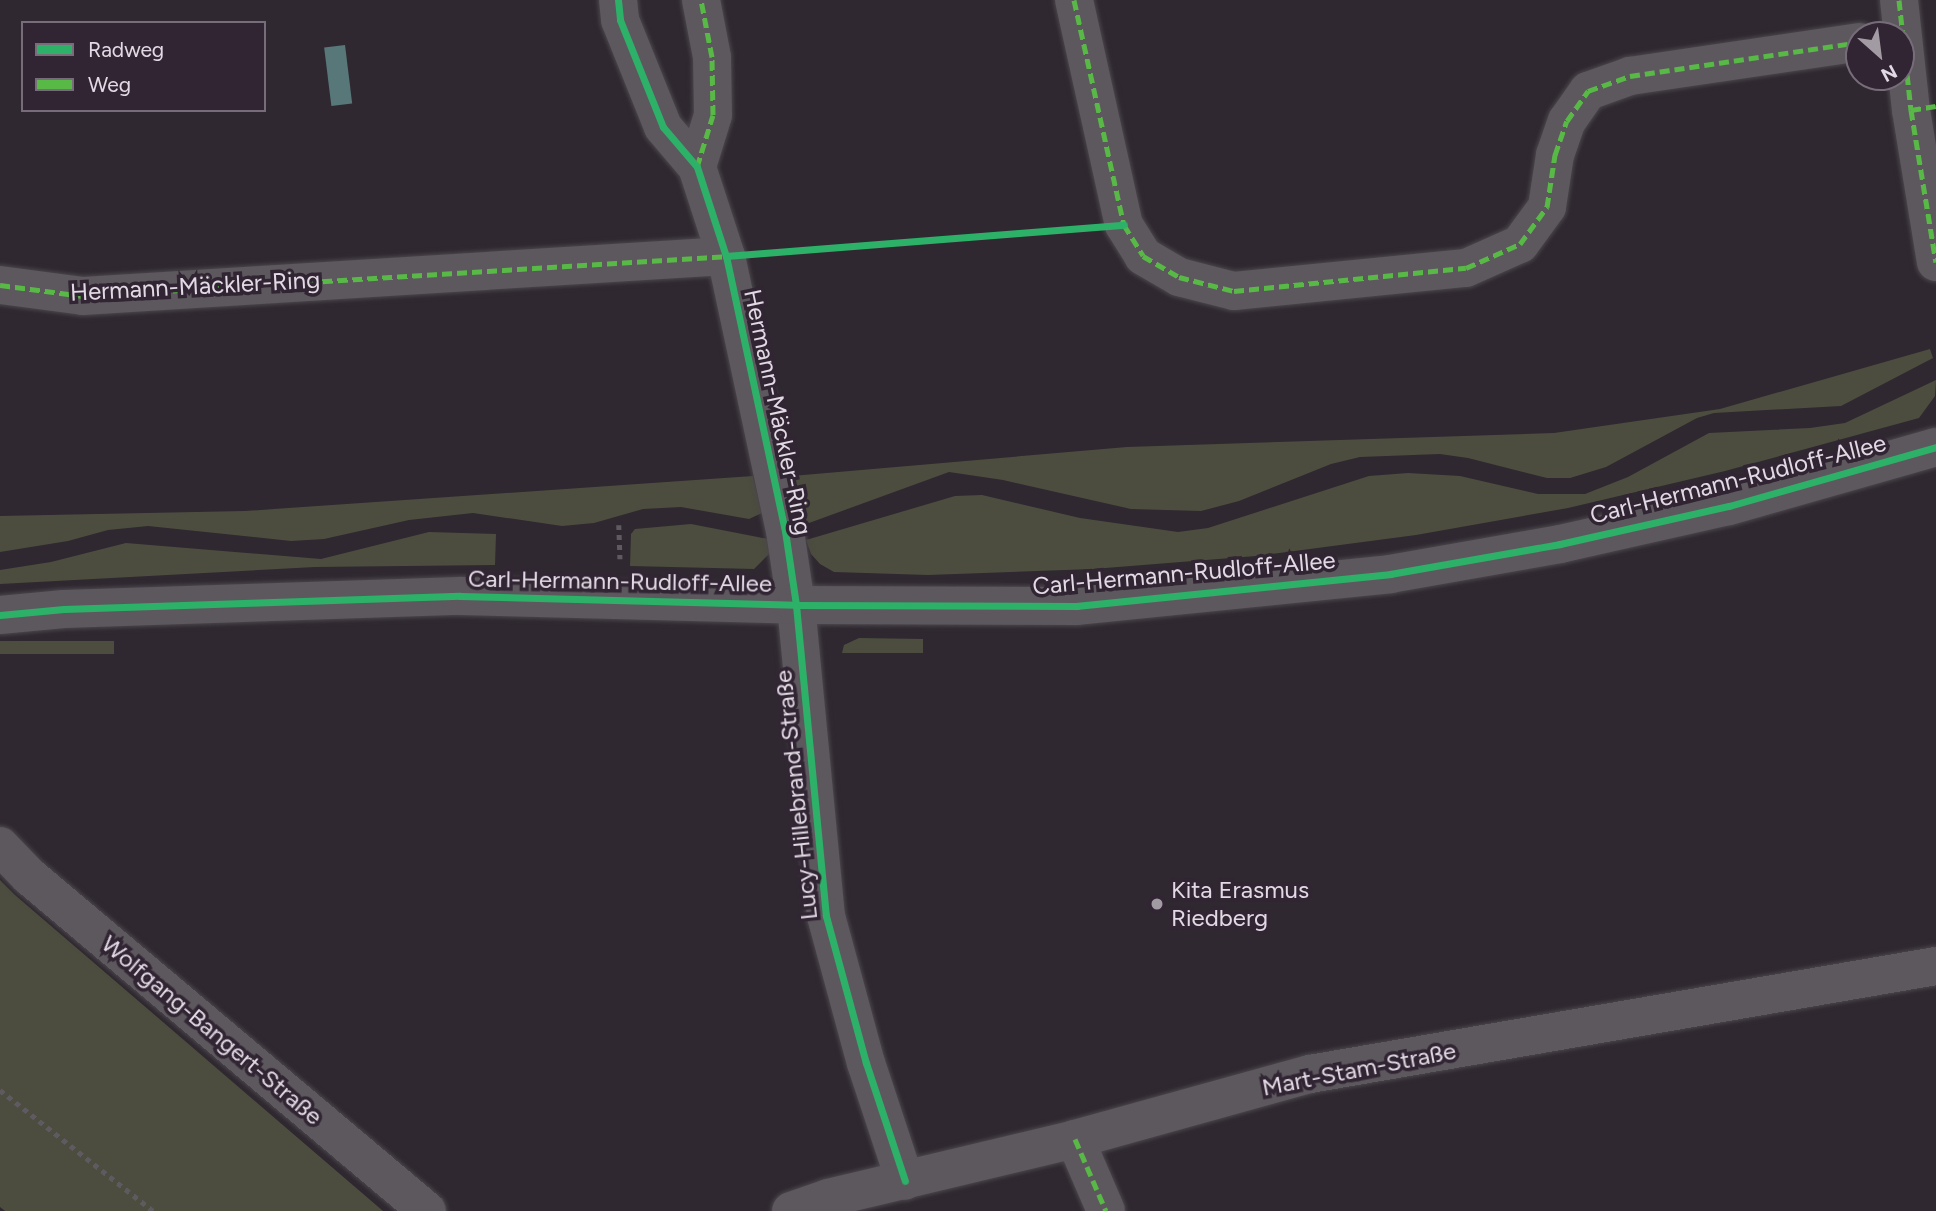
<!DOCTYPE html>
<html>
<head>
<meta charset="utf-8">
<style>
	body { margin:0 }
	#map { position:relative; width:1936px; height:1211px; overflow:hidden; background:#2f2830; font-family:Figtree,sans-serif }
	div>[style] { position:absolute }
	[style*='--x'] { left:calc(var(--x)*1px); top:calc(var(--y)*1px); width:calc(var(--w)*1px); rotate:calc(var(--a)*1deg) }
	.green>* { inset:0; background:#4c4d3f; transform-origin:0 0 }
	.water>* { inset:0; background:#577779; transform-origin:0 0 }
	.path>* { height:4.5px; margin-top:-2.25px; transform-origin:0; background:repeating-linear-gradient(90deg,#5f5a60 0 5px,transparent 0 10px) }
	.roads { filter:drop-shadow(0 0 2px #4b464c) drop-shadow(0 0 2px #4b464c) }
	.minor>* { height:38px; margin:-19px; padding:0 19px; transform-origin:19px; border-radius:19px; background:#5d585e }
	.quiet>* { height:5px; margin-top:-2.5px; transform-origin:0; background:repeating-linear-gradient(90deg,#58b947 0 10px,transparent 0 15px) }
	.cycleway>* { height:7px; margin:-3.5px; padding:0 3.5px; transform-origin:3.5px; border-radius:3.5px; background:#2db169 }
	.dots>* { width:19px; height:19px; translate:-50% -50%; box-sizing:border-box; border:4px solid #312534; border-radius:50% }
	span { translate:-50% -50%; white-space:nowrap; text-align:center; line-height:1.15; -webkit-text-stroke:7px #312534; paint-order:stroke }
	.street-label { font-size:24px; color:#e1d9e3 }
	.poi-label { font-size:24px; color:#e1d9e3 }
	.left { translate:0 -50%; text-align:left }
	.legend { position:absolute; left:21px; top:21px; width:245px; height:91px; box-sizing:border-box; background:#312534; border:2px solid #776d7a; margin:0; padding:9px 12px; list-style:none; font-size:21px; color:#e1d9e3 }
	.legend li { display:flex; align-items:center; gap:14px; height:35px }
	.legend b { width:35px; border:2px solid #776d7a }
	.north { position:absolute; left:1845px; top:21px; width:70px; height:70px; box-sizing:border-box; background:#312534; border:2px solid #776d7a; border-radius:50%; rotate:152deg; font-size:19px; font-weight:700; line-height:28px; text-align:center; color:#e1d9e3 }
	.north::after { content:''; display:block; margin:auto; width:24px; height:32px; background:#a39ba4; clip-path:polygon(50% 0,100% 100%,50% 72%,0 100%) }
</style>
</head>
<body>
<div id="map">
	<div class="green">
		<i style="clip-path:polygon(1930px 349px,1933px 358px,1841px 406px,1714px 413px,1697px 418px,1606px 467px,1570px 478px,1547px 478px,1468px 458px,1440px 454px,1360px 457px,1331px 464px,1239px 501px,1201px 511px,1131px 509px,1003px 480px,949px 472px,809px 523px,801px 518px,792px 476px,1127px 447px,1554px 433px,1720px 409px)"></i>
		<i style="clip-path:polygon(1936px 380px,1935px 396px,1919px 418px,1725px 471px,1568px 508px,1416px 535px,1256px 556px,1093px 569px,928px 575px,834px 572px,820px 564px,811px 554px,806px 540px,955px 496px,982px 495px,1080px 518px,1178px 532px,1208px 528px,1369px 476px,1408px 473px,1460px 476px,1538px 494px,1585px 494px,1628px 477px,1709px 433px,1810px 428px,1845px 423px)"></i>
		<i style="clip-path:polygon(753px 476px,762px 513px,749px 519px,681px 507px,643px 509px,594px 523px,562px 526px,473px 513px,409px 520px,324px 539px,291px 541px,148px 526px,108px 530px,68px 541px,0 552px,0 516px,245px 511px)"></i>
		<i style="clip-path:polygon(691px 524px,768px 539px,771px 552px,754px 569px,630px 566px,631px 534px,635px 529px)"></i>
		<i style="clip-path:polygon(429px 532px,496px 534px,495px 565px,315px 567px,0 584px,0 570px,51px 562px,126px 543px,321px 559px)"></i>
		<i style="clip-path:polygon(859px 638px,923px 639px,923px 653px,842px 653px,844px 645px)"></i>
		<i style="left:114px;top:641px;width:13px;height:114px;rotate:90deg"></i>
		<i style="clip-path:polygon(0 880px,15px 895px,383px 1211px,5px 1211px,0 1207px)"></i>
	</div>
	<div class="water">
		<i style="left:345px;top:45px;width:59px;height:21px;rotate:83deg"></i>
	</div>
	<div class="path">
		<i style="--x:619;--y:525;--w:34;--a:88"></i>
		<i style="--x:0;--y:1090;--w:195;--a:38.3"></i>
	</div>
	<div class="roads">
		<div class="minor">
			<i style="--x:618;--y:0;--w:20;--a:84"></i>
			<i style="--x:620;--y:20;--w:115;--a:68.1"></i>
			<i style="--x:663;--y:127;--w:52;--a:49.6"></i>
			<i style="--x:697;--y:167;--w:94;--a:72"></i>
			<i style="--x:726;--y:256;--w:281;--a:77.9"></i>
			<i style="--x:785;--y:531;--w:75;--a:81.5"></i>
			<i style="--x:796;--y:605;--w:312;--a:84.5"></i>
			<i style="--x:826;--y:916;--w:152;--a:74.8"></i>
			<i style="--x:866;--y:1063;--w:124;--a:71.7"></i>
			<i style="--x:1074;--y:0;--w:230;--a:77.5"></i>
			<i style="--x:1124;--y:225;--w:36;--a:58"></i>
			<i style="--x:1143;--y:256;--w:42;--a:30.3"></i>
			<i style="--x:1179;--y:277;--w:57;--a:14.3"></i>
			<i style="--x:1234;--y:291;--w:233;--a:-5.7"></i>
			<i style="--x:1466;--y:268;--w:59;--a:-24"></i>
			<i style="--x:1520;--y:244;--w:46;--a:-53.9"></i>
			<i style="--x:1547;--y:207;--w:53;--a:-81.3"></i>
			<i style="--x:1555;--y:155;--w:36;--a:-71"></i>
			<i style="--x:1567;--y:121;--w:37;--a:-55"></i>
			<i style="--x:1588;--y:91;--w:45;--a:-19.7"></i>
			<i style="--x:1630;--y:76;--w:232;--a:-8.4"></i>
			<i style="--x:1899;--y:0;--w:111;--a:83.8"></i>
			<i style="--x:1911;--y:110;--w:154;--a:80.7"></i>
			<i style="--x:697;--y:167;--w:54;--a:-72.9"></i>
			<i style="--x:713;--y:115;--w:58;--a:-91"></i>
			<i style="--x:712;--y:57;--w:58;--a:-100.9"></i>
			<i style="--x:0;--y:285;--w:84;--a:7.5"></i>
			<i style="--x:83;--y:296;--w:644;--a:-3.56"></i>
			<i style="--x:0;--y:615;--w:64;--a:-5.4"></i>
			<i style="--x:64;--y:609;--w:396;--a:-1.9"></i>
			<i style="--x:460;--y:596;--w:336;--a:1.5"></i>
			<i style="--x:796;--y:605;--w:281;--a:0.2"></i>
			<i style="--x:1077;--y:606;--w:315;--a:-5.8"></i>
			<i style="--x:1390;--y:574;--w:173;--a:-10"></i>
			<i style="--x:1560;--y:544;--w:173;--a:-12.7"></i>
			<i style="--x:1729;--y:506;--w:215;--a:-15.9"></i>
			<i style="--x:0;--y:846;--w:42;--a:46"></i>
			<i style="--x:29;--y:876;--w:520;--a:40.09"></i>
			<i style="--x:1075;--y:1139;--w:78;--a:66.7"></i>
			<i style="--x:791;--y:1211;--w:39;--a:-19"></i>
			<i style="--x:828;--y:1198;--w:254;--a:-13.4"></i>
			<i style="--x:1075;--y:1139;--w:244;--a:-15.5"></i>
			<i style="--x:1310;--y:1074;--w:635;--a:-9.79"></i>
		</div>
	</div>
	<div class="quiet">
		<i style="--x:1074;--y:0;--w:230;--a:77.5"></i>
		<i style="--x:1124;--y:225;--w:36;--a:58"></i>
		<i style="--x:1143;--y:256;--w:42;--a:30.3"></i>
		<i style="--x:1179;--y:277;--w:57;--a:14.3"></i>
		<i style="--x:1234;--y:291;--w:233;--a:-5.7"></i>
		<i style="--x:1466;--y:268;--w:59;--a:-24"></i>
		<i style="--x:1520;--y:244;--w:46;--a:-53.9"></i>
		<i style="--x:1547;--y:207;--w:53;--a:-81.3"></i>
		<i style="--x:1555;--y:155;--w:36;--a:-71"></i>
		<i style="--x:1567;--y:121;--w:37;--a:-55"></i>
		<i style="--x:1588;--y:91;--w:45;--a:-19.7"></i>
		<i style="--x:1630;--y:76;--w:232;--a:-8.4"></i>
		<i style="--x:1899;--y:0;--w:111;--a:83.8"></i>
		<i style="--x:1911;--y:110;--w:154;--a:80.7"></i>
		<i style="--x:1911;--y:110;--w:25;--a:-9"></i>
		<i style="--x:697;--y:167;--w:54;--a:-72.9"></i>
		<i style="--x:713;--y:115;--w:58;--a:-91"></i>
		<i style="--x:712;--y:57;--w:58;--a:-100.9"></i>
		<i style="--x:0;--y:285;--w:84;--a:7.5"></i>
		<i style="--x:83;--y:296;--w:648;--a:-3.54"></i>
		<i style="--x:1075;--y:1139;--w:78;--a:66.7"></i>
	</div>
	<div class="cycleway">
		<i style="--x:618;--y:0;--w:20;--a:84"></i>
		<i style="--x:620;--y:20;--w:115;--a:68.1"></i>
		<i style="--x:663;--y:127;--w:52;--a:49.6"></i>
		<i style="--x:697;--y:167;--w:94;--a:72"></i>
		<i style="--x:726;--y:256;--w:281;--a:77.9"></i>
		<i style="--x:785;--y:531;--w:75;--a:81.5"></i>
		<i style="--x:796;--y:605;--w:312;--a:84.5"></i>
		<i style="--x:826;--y:916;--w:152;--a:74.8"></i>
		<i style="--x:866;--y:1063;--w:124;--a:71.7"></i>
		<i style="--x:726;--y:256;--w:399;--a:-4.5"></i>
		<i style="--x:0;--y:615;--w:64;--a:-5.4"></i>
		<i style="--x:64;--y:609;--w:396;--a:-1.9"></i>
		<i style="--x:460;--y:596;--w:336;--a:1.5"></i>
		<i style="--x:796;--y:605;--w:281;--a:0.2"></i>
		<i style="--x:1077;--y:606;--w:315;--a:-5.8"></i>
		<i style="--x:1390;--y:574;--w:173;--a:-10"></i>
		<i style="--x:1560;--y:544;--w:173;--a:-12.7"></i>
		<i style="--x:1729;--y:506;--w:215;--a:-15.9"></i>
	</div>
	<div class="dots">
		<i style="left:1157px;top:904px;background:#a39ba4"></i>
	</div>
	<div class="street-label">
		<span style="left:195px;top:286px;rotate:-3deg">Hermann-Mäckler-Ring</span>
		<span style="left:778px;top:412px;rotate:78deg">Hermann-Mäckler-Ring</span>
		<span style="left:1738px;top:479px;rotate:-14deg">Carl-Hermann-Rudloff-Allee</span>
		<span style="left:1184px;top:573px;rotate:-5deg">Carl-Hermann-Rudloff-Allee</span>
		<span style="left:620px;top:581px;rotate:1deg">Carl-Hermann-Rudloff-Allee</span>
		<span style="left:796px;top:795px;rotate:-96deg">Lucy-Hillebrand-Straße</span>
		<span style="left:212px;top:1030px;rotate:40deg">Wolfgang-Bangert-Straße</span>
		<span style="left:1359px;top:1069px;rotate:-11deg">Mart-Stam-Straße</span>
	</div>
	<div class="poi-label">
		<span class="left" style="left:1171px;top:904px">Kita Erasmus<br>Riedberg</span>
	</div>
	<ul class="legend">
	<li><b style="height:9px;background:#2db169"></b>Radweg</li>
	<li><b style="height:9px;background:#58b947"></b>Weg</li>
	</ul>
	<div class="north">N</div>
</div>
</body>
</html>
